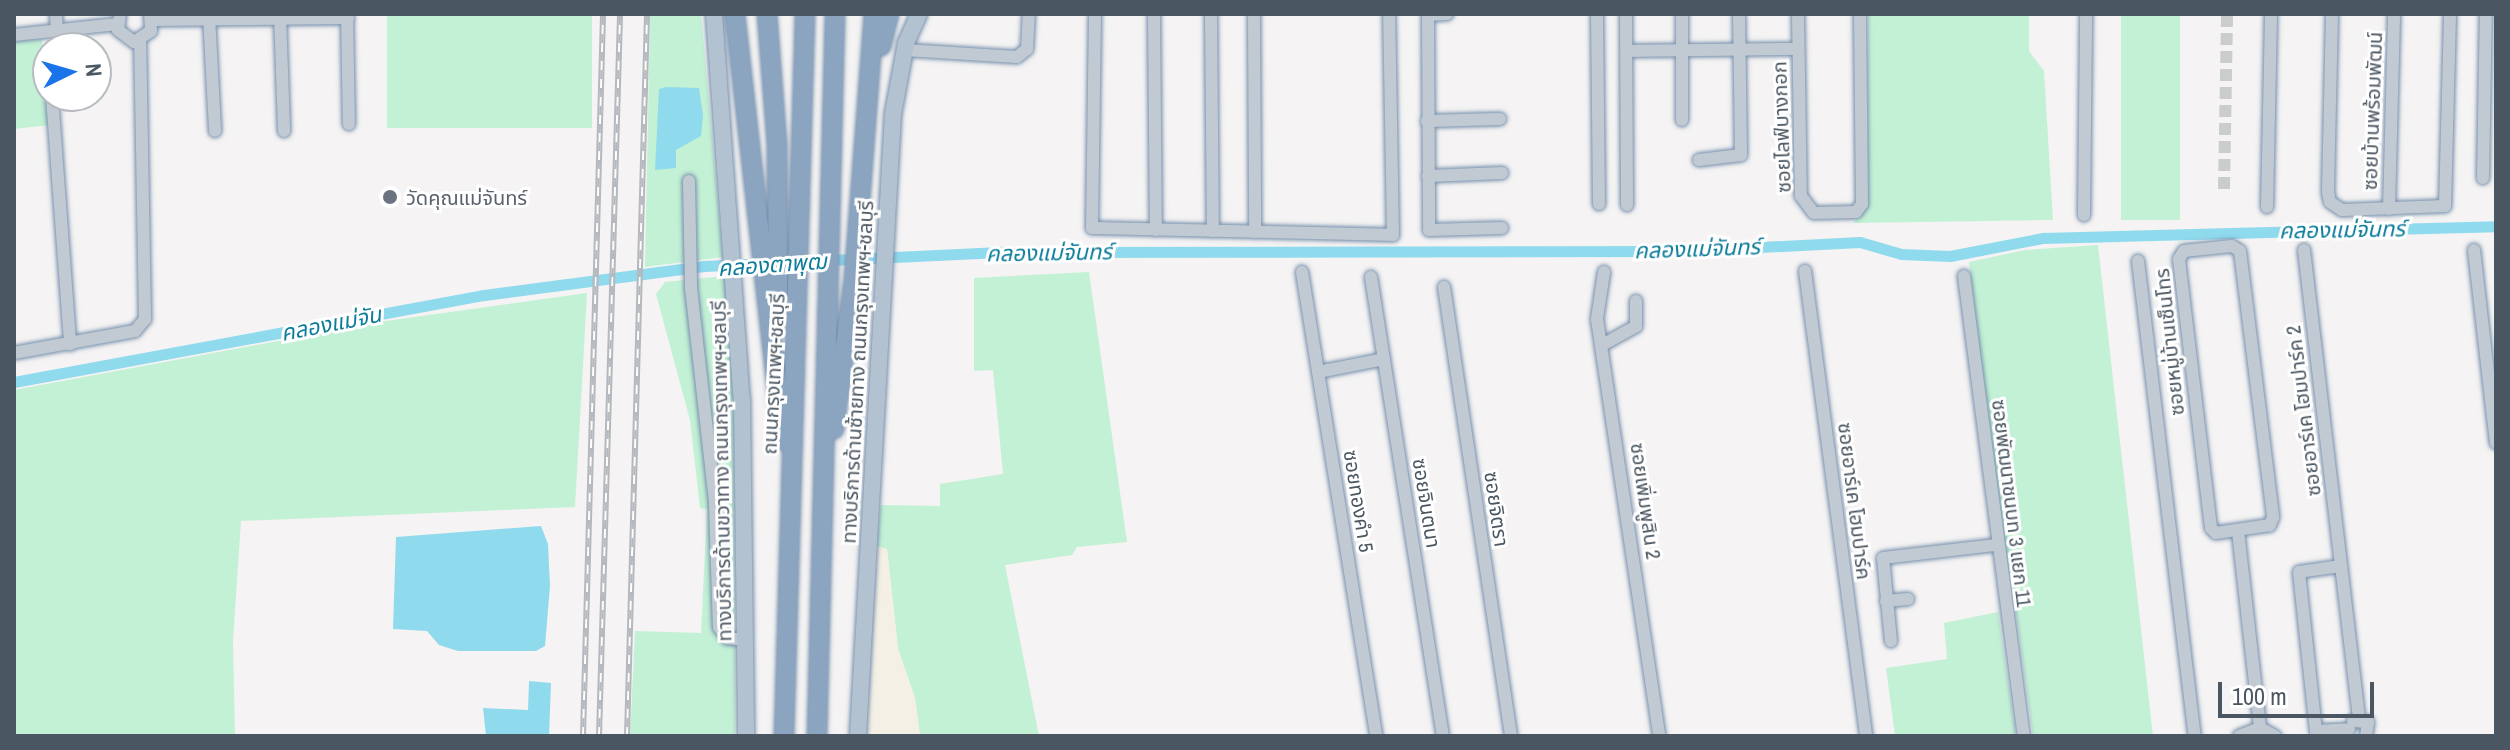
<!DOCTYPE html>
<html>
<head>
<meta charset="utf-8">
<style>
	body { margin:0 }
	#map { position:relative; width:2510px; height:750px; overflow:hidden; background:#f5f3f3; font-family:"Archivo Narrow","Noto Sans Thai",sans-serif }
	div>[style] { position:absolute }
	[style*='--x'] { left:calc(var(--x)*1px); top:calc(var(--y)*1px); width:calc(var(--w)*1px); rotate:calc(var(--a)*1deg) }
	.green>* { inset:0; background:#c3f1d5; transform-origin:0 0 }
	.sand>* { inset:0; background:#f5f0e5 }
	.water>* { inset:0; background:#90daee }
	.canal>* { height:11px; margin:-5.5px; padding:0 5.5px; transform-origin:5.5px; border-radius:5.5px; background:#90daee }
	.minor-tunnel>* { height:12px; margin-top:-6px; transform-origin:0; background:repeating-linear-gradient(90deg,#caccce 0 12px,transparent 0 18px) }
	.roads { filter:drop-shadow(0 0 2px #7690ad) drop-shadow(0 0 2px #7690ad) }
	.minor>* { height:12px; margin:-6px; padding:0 6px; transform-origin:6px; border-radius:6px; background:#c1cad2 }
	.major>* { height:16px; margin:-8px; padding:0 8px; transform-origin:8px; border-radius:8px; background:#b3c2d1 }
	.highway>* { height:18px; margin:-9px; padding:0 9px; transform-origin:9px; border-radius:9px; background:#8ba5c1 }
	.rail>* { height:6px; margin-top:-3px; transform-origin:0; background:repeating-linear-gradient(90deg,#fff 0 9px,#b5b8bd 0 18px); box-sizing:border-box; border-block:2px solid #b5b8bd }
	.dots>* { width:22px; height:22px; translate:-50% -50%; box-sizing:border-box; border:4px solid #fff; border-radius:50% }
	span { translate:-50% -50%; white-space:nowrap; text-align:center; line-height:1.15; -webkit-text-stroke:6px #fff; paint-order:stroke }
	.street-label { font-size:20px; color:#4a5661 }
	.worship-label { font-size:20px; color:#5b616d }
	.left { translate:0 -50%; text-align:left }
	.water-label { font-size:22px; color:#0c7c9b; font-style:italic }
	.frame { position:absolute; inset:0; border:16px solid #4a5661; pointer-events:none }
	.north { position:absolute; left:32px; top:32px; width:80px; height:80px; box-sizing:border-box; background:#fff; border:2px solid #b7bbc0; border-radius:50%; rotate:85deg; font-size:22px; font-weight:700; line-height:32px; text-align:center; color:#4a5661 }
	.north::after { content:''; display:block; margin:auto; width:28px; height:36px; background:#1a73e8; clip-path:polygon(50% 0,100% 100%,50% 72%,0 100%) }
	.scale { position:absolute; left:2218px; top:682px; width:156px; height:36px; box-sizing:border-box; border:4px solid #4a5661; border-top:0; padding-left:10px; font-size:24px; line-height:28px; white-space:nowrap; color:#4a5661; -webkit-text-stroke:6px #fff; paint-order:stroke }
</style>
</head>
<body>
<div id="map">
	<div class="green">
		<i style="left:387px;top:14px;width:205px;height:114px"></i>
		<i style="clip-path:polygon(650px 14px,701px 14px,723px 257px,645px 267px)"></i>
		<i style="clip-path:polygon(1868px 14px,2029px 14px,2029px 51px,2044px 71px,2053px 220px,1853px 223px,1868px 202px)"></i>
		<i style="left:2121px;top:14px;width:59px;height:206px"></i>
		<i style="clip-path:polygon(42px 39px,50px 125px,14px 129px,14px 41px)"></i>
		<i style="clip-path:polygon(2098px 245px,2153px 736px,2033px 736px,2011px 578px,1997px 534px,1969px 262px,2025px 250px)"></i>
		<i style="clip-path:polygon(1089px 272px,1127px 542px,1077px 547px,1072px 555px,1005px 565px,1039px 736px,920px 736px,915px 698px,898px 649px,887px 549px,876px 546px,881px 505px,940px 506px,940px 484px,1003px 474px,993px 370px,974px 371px,974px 278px)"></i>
		<i style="clip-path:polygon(725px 276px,734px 377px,735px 736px,630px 736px,635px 631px,701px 633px,707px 509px,700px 508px,690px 420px,656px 294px,665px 282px)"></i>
		<i style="clip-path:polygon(587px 293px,575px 507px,241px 521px,233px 640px,235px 736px,14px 736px,14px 390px,386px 321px)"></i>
		<i style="clip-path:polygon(1998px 612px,2016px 736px,1895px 736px,1886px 668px,1947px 659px,1944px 623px)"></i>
	</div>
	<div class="sand">
		<i style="clip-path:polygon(876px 546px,887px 549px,898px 649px,915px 698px,920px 736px,866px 736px)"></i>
	</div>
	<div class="water">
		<i style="clip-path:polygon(666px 87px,699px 88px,703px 115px,701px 136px,676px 150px,676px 168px,655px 170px,659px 89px)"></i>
		<i style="clip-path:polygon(541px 526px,548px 544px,550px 586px,545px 646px,536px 651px,458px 651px,439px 645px,427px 631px,393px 629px,396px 537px)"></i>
		<i style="clip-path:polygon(529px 681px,551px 683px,549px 736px,486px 736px,483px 708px,528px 710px)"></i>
	</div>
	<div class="canal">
		<i style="--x:14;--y:382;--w:478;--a:-10.5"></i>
		<i style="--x:484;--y:295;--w:222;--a:-7.5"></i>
		<i style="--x:704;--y:266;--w:302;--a:-2.7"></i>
		<i style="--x:1006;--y:252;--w:677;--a:-0.08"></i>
		<i style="--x:1683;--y:251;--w:177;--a:-2.9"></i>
		<i style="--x:1860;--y:242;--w:43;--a:16.3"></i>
		<i style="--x:1901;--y:254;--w:49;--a:2.3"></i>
		<i style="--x:1950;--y:256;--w:95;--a:-11"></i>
		<i style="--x:2043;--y:238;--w:453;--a:-1.5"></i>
	</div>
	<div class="minor-tunnel">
		<i style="--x:2224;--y:189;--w:175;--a:-89"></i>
	</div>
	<div class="roads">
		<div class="minor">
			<i style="--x:56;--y:14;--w:18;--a:87"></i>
			<i style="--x:120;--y:14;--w:16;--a:97"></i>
			<i style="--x:118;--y:30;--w:20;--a:37"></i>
			<i style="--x:134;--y:42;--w:20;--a:-33"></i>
			<i style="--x:151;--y:31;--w:17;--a:-93"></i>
			<i style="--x:280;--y:14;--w:117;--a:88"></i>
			<i style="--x:347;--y:14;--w:110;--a:89"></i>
			<i style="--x:1095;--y:14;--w:214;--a:90.8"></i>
			<i style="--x:1092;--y:228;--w:301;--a:1.3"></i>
			<i style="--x:1393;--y:235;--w:221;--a:-91"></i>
			<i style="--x:1154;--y:14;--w:216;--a:89.5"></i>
			<i style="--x:1211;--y:14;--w:217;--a:89.5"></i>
			<i style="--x:1254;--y:14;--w:218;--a:89.7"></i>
			<i style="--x:1428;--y:14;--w:216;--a:89.7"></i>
			<i style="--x:1429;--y:230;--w:73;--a:-1.6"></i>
			<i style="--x:1597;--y:14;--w:190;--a:89.4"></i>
			<i style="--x:1626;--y:14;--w:191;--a:89.7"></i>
			<i style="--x:1682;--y:14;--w:106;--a:90"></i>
			<i style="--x:1798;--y:14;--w:182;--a:89.1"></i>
			<i style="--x:1801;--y:196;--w:21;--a:53"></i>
			<i style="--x:1814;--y:213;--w:42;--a:-1.4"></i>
			<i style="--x:1856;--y:212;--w:10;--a:-53"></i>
			<i style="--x:1862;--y:204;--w:190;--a:-90.6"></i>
			<i style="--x:2332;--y:14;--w:178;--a:91.3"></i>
			<i style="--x:2328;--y:192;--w:10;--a:79"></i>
			<i style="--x:2330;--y:202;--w:14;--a:34"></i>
			<i style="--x:2342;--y:210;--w:103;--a:-2.2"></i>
			<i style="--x:2445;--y:206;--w:192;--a:-88.5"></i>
			<i style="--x:209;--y:15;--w:116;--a:87"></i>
			<i style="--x:1428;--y:15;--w:19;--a:-3"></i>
			<i style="--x:152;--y:20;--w:196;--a:-0.6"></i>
			<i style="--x:14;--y:35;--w:104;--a:-6.1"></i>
			<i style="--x:905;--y:50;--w:112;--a:3.6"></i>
			<i style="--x:1017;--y:57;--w:13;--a:-39"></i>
			<i style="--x:1027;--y:49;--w:35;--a:-87"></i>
			<i style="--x:1627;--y:51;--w:171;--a:-0.7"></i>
			<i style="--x:52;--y:96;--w:249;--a:85.8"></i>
			<i style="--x:1427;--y:121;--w:73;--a:-1.6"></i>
			<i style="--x:1699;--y:160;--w:42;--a:-6.8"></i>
			<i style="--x:1741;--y:155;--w:141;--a:-90.8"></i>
			<i style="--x:1428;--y:176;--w:74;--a:-2.3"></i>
			<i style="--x:2483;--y:178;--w:164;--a:-89"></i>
			<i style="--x:689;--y:181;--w:107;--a:88.9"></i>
			<i style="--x:691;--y:288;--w:216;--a:83.6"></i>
			<i style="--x:715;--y:503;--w:124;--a:88.2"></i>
			<i style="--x:719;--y:627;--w:14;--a:54"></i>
			<i style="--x:727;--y:638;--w:18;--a:6"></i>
			<i style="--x:2267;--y:207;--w:193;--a:-88.8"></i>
			<i style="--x:2389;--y:209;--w:195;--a:-88.5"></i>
			<i style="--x:2084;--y:215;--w:201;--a:-89.4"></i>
			<i style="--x:2232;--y:246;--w:9;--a:32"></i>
			<i style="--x:2240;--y:251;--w:268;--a:82.9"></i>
			<i style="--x:2273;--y:517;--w:9;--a:111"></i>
			<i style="--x:2270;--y:525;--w:55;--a:171.6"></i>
			<i style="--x:2216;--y:533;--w:7;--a:-135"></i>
			<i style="--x:2211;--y:528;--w:271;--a:-96.8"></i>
			<i style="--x:2179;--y:259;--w:9;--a:-58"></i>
			<i style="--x:2184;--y:251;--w:48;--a:-5.9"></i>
			<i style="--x:2304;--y:250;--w:471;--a:83.3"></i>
			<i style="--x:2474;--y:250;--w:194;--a:83.5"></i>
			<i style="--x:2138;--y:261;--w:478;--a:83.2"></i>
			<i style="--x:1805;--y:271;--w:469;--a:82.5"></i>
			<i style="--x:1302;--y:272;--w:470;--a:80.9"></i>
			<i style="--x:1604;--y:272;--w:48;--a:98.5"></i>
			<i style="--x:1597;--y:319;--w:422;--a:81.5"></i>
			<i style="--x:1964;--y:276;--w:464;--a:82.6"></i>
			<i style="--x:1371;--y:277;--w:465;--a:81.1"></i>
			<i style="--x:1444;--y:287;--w:454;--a:81.5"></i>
			<i style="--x:1604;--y:344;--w:37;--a:-29"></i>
			<i style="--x:1636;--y:326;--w:25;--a:-90"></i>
			<i style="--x:14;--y:353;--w:123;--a:-10.3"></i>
			<i style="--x:135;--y:331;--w:16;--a:-50"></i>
			<i style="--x:145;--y:319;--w:278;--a:-91"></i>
			<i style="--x:1318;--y:372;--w:67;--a:-11.1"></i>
			<i style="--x:2238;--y:531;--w:198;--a:83.6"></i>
			<i style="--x:2341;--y:566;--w:42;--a:171.9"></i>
			<i style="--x:2299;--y:572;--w:160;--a:83.9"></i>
			<i style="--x:2316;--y:731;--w:33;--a:-3"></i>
			<i style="--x:1886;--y:601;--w:22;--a:-5"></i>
			<i style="--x:1891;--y:641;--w:83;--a:-95.5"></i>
			<i style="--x:1883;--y:558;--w:114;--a:-6.6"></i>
			<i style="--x:2353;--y:721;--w:15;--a:4"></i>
			<i style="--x:2368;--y:722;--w:14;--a:98"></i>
			<i style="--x:2239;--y:736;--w:22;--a:-21"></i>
			<i style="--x:2260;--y:728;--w:17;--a:28"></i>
		</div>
		<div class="major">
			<i style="--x:714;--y:14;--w:387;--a:85.9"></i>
			<i style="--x:742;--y:400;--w:336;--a:89.3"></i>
			<i style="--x:858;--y:736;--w:623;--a:-86.78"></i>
			<i style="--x:893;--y:114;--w:72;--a:-79.6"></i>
			<i style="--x:906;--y:43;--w:32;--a:-66"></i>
		</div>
		<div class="highway">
			<i style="--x:735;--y:14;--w:429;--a:83.6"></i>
			<i style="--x:767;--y:14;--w:131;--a:85.6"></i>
			<i style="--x:777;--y:145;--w:157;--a:89.6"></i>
			<i style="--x:881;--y:46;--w:33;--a:-76"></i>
			<i style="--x:834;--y:429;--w:150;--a:-82.4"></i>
			<i style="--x:854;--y:280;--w:267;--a:-85.7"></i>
			<i style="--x:784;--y:736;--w:722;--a:-88.33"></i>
			<i style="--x:817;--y:736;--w:722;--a:-88.57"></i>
		</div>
	</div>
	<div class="rail">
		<i style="--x:583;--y:736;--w:722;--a:-88.41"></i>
		<i style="--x:599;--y:736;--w:722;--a:-88.33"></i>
		<i style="--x:627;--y:736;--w:722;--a:-88.41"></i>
	</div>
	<div class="dots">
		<i style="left:390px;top:197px;background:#6b7280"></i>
	</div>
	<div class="street-label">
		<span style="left:2372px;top:111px;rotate:-88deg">ซอยบ้านพร้อมพัฒน์</span>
		<span style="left:1781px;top:127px;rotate:-92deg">ซอยไลฟ์บางกอก</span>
		<span style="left:2169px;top:342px;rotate:-96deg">ซอยหมู่บ้านเซ็นโทร</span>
		<span style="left:857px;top:372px;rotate:-87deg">ทางบริการด้านซ้ายทาง ถนนกรุงเทพฯ-ชลบุรี</span>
		<span style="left:773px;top:374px;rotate:-87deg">ถนนกรุงเทพฯ-ชลบุรี</span>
		<span style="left:2303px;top:411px;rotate:-97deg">ซอยอาร์เค โฮมปาร์ค 2</span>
		<span style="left:721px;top:471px;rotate:-91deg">ทางบริการด้านขวาทาง ถนนกรุงเทพฯ-ชลบุรี</span>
		<span style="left:1359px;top:501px;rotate:81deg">ซอยทองคำ 5</span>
		<span style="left:1646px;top:501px;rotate:82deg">ซอยเพิ่มพูสิน 2</span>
		<span style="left:1855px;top:501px;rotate:83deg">ซอยอาร์เค โฮมปาร์ค</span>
		<span style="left:1427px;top:503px;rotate:81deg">ซอยจินตนา</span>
		<span style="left:2012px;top:503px;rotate:83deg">ซอยพัฒนาชนบท 3 แยก 11</span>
		<span style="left:1497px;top:509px;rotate:82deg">ซอยจิตรา</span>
	</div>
	<div class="worship-label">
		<span class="left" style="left:406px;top:197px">วัดคุณแม่จันทร์</span>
	</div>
	<div class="water-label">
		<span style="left:2342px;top:230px;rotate:-1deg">คลองแม่จันทร์</span>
		<span style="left:1697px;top:249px;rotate:-2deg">คลองแม่จันทร์</span>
		<span style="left:1049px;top:253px;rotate:-1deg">คลองแม่จันทร์</span>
		<span style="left:772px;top:265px;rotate:-4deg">คลองตาพุฒ</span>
		<span style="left:331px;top:324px;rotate:-11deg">คลองแม่จัน</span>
	</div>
	<div class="frame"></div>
	<div class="north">N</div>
	<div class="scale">100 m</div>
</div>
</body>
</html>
